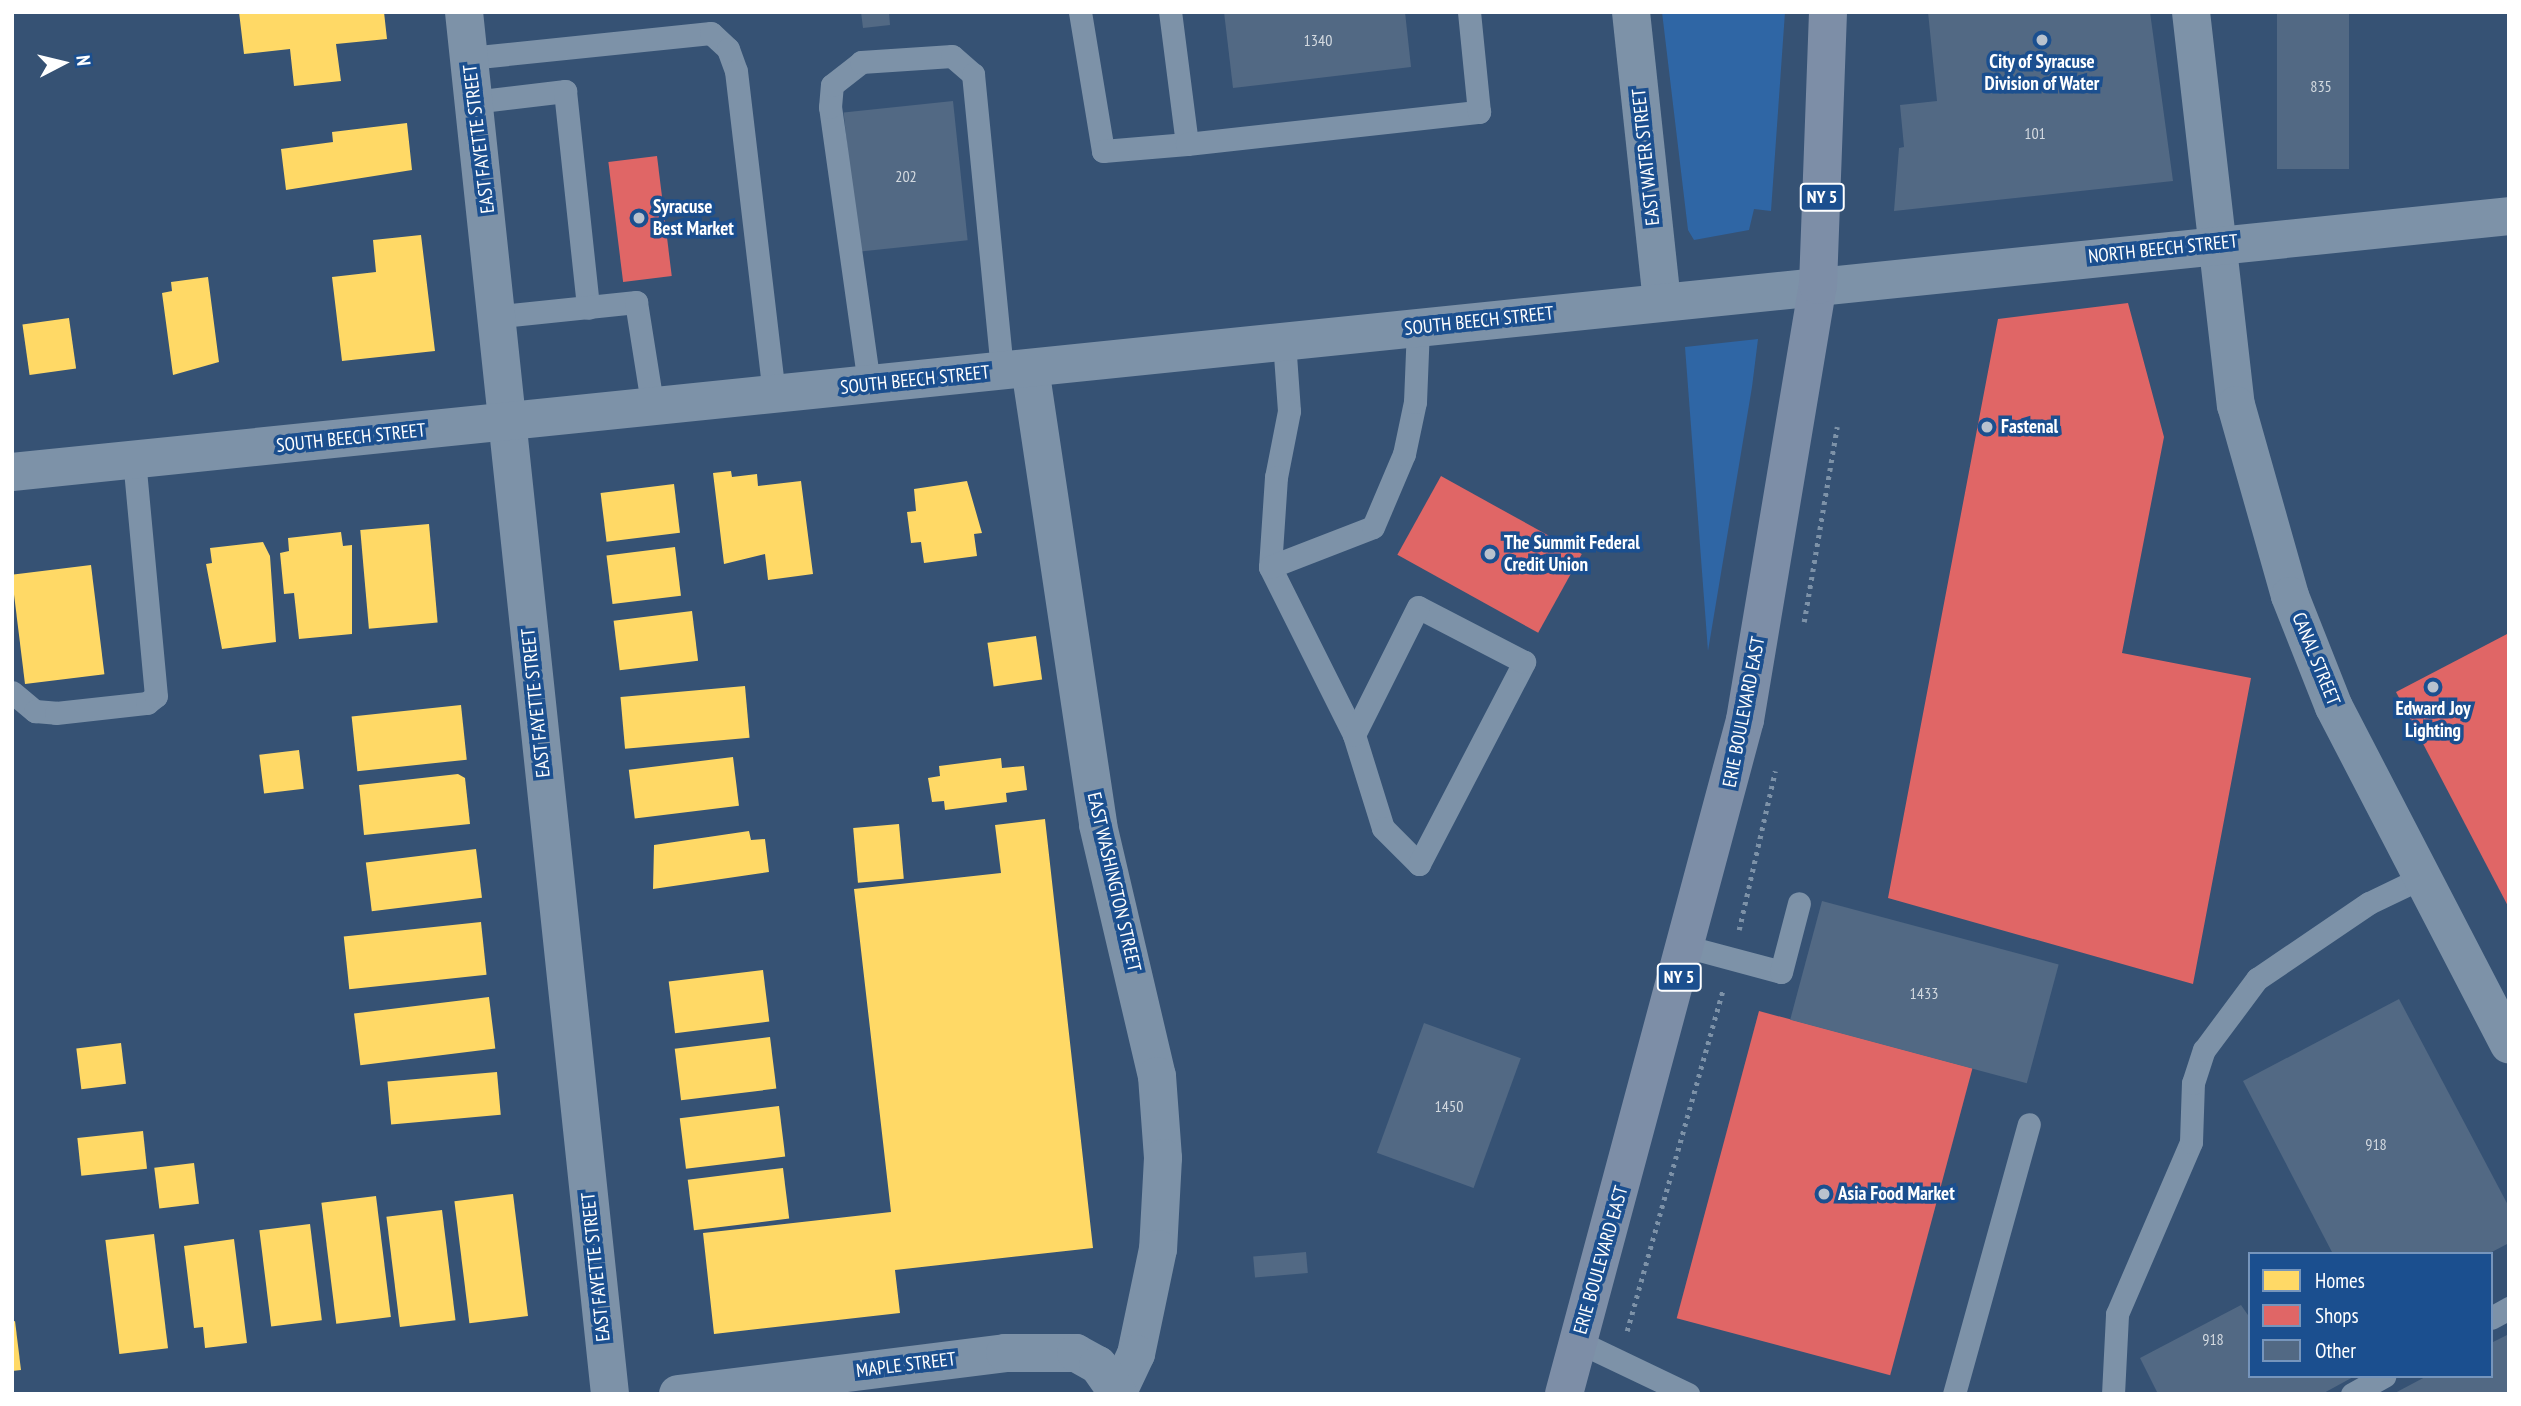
<!DOCTYPE html>
<html>
<head>
<meta charset="utf-8">
<style>
	body { margin:0 }
	#map { position:relative; width:2521px; height:1406px; overflow:hidden; background:#365274; font-family:"PT Sans Narrow",sans-serif }
	div>[style] { position:absolute }
	[style*='--x'] { left:calc(var(--x)*1px); top:calc(var(--y)*1px); width:calc(var(--w)*1px); rotate:calc(var(--a)*1deg) }
	.green>* { inset:0; background:#2f66a5 }
	.homes>* { inset:0; background:#ffd966; transform-origin:0 0 }
	.shops>* { inset:0; background:#e06666; transform-origin:0 0 }
	.building>* { inset:0; background:#526984; transform-origin:0 0 }
	.path>* { height:4.5px; margin-top:-2.25px; transform-origin:0; background:repeating-linear-gradient(90deg,#7d92a8 0 3.5px,transparent 0 8.5px) }
	.service>* { height:23px; margin:-11.5px; padding:0 11.5px; transform-origin:11.5px; border-radius:11.5px; background:#7d92a8 }
	.minor>* { height:38px; margin:-19px; padding:0 19px; transform-origin:19px; border-radius:19px; background:#7d92a8 }
	.tertiary>* { height:38px; margin:-19px; padding:0 19px; transform-origin:19px; border-radius:19px; background:#7d92a8 }
	.primary>* { height:38px; margin:-19px; padding:0 19px; transform-origin:19px; border-radius:19px; background:#7d8ea7 }
	.dots>* { width:19px; height:19px; translate:-50% -50%; box-sizing:border-box; border:4px solid #1b4f8f; border-radius:50% }
	span { translate:-50% -50%; white-space:nowrap; text-align:center; line-height:1.15; -webkit-text-stroke:7px #1b4f8f; paint-order:stroke }
	.number-label { font-size:16px; color:#d4dae0 }
	.number-label span { -webkit-text-stroke-width:0 }
	.shield-label span { padding:2px 5px; background:#1b4f8f; border:2px solid; border-radius:5px; -webkit-text-stroke-width:0 }
	.shield-label { font-size:18px; color:#fff; font-weight:700 }
	.poi-label { font-size:19px; color:#fff; font-weight:700 }
	.left { translate:0 -50%; text-align:left }
	.street-label { font-size:19px; color:#fff }
	.frame { position:absolute; inset:0; border:14px solid #fff; pointer-events:none }
	.legend { position:absolute; left:2248px; top:1252px; width:245px; height:126px; box-sizing:border-box; background:#1b4f8f; border:2px solid #7695bc; margin:0; padding:9px 12px; list-style:none; font-size:21px; color:#fff }
	.legend li { display:flex; align-items:center; gap:14px; height:35px }
	.legend b { width:35px; border:2px solid #7695bc }
	.north { position:absolute; left:28px; top:28px; width:70px; height:70px; -webkit-text-stroke:5px #1b4f8f; paint-order:stroke; rotate:83deg; font-size:19px; font-weight:700; line-height:28px; text-align:center; color:#fff }
	.north::after { content:''; display:block; margin:auto; width:24px; height:32px; background:#fff; clip-path:polygon(50% 0,100% 100%,50% 72%,0 100%) }
</style>
</head>
<body>
<div id="map">
	<div class="green">
		<i style="clip-path:polygon(1662px 12px,1785px 12px,1771px 211px,1754px 209px,1749px 230px,1694px 240px,1688px 230px)"></i>
		<i style="clip-path:polygon(1758px 339px,1752px 387px,1708px 651px,1685px 347px)"></i>
	</div>
	<div class="homes">
		<i style="clip-path:polygon(239px 12px,384px 12px,387px 39px,336px 44px,341px 81px,294px 86px,290px 49px,244px 54px)"></i>
		<i style="clip-path:polygon(407px 123px,412px 170px,286px 190px,281px 149px,333px 142px,332px 132px)"></i>
		<i style="clip-path:polygon(421px 235px,435px 351px,342px 361px,332px 277px,376px 272px,373px 240px)"></i>
		<i style="clip-path:polygon(208px 277px,219px 362px,173px 375px,162px 293px,172px 291px,171px 282px)"></i>
		<i style="left:69px;top:318px;width:51px;height:47px;rotate:82deg"></i>
		<i style="clip-path:polygon(731px 471px,732px 477px,757px 474px,758px 486px,801px 481px,813px 574px,768px 580px,765px 554px,724px 564px,713px 473px)"></i>
		<i style="clip-path:polygon(967px 481px,982px 533px,974px 534px,977px 556px,924px 563px,921px 542px,911px 543px,907px 512px,916px 511px,914px 489px)"></i>
		<i style="left:674px;top:484px;width:49px;height:74px;rotate:83deg"></i>
		<i style="left:429px;top:524px;width:99px;height:69px;rotate:85deg"></i>
		<i style="clip-path:polygon(341px 532px,343px 546px,352px 545px,352px 634px,299px 639px,294px 593px,284px 594px,280px 553px,289px 551px,288px 538px)"></i>
		<i style="clip-path:polygon(263px 542px,270px 556px,276px 642px,222px 649px,206px 564px,212px 563px,210px 548px)"></i>
		<i style="left:675px;top:547px;width:49px;height:69px;rotate:83deg"></i>
		<i style="left:91px;top:565px;width:110px;height:80px;rotate:83deg"></i>
		<i style="left:692px;top:611px;width:50px;height:79px;rotate:83deg"></i>
		<i style="left:1036px;top:636px;width:44px;height:49px;rotate:82deg"></i>
		<i style="left:745px;top:686px;width:52px;height:125px;rotate:85deg"></i>
		<i style="left:461px;top:705px;width:55px;height:110px;rotate:84deg"></i>
		<i style="left:299px;top:750px;width:39px;height:40px;rotate:83deg"></i>
		<i style="left:733px;top:757px;width:49px;height:105px;rotate:83deg"></i>
		<i style="clip-path:polygon(1001px 758px,1002px 768px,1024px 766px,1027px 790px,1006px 793px,1007px 802px,945px 810px,944px 801px,932px 802px,928px 778px,940px 776px,939px 766px)"></i>
		<i style="clip-path:polygon(458px 774px,465px 778px,470px 824px,364px 835px,359px 785px)"></i>
		<i style="clip-path:polygon(1045px 819px,1093px 1248px,895px 1270px,900px 1313px,714px 1334px,703px 1233px,891px 1212px,854px 889px,1001px 873px,995px 825px)"></i>
		<i style="left:899px;top:824px;width:55px;height:46px;rotate:85deg"></i>
		<i style="clip-path:polygon(749px 831px,751px 840px,765px 839px,769px 872px,653px 889px,654px 845px)"></i>
		<i style="left:476px;top:849px;width:49px;height:111px;rotate:83deg"></i>
		<i style="left:481px;top:922px;width:53px;height:138px;rotate:84deg"></i>
		<i style="left:763px;top:970px;width:52px;height:95px;rotate:83deg"></i>
		<i style="left:489px;top:997px;width:52px;height:136px;rotate:83deg"></i>
		<i style="left:770px;top:1037px;width:52px;height:96px;rotate:83deg"></i>
		<i style="left:121px;top:1043px;width:41px;height:45px;rotate:83deg"></i>
		<i style="left:497px;top:1072px;width:43px;height:110px;rotate:85deg"></i>
		<i style="left:779px;top:1106px;width:51px;height:100px;rotate:83deg"></i>
		<i style="left:143px;top:1131px;width:38px;height:66px;rotate:84deg"></i>
		<i style="left:194px;top:1163px;width:41px;height:40px;rotate:83deg"></i>
		<i style="left:783px;top:1168px;width:51px;height:96px;rotate:83deg"></i>
		<i style="left:513px;top:1194px;width:123px;height:59px;rotate:83deg"></i>
		<i style="left:376px;top:1196px;width:122px;height:55px;rotate:83deg"></i>
		<i style="left:442px;top:1210px;width:111px;height:56px;rotate:83deg"></i>
		<i style="left:310px;top:1224px;width:97px;height:51px;rotate:83deg"></i>
		<i style="left:154px;top:1234px;width:115px;height:49px;rotate:83deg"></i>
		<i style="clip-path:polygon(234px 1239px,247px 1343px,205px 1348px,203px 1327px,194px 1328px,184px 1246px)"></i>
		<i style="clip-path:polygon(15px 1321px,21px 1370px,12px 1371px,12px 1322px)"></i>
	</div>
	<div class="shops">
		<i style="left:657px;top:156px;width:121px;height:49px;rotate:83deg"></i>
		<i style="clip-path:polygon(2128px 303px,2164px 437px,2122px 653px,2251px 678px,2193px 984px,1888px 898px,1998px 319px)"></i>
		<i style="left:1441px;top:476px;width:161px;height:90px;rotate:29deg"></i>
		<i style="clip-path:polygon(2509px 633px,2509px 908px,2396px 692px)"></i>
		<i style="left:1759px;top:1011px;width:221px;height:318px;rotate:15deg"></i>
	</div>
	<div class="building">
		<i style="clip-path:polygon(861px 12px,889px 12px,890px 25px,863px 28px)"></i>
		<i style="clip-path:polygon(1224px 12px,1405px 12px,1411px 67px,1233px 88px)"></i>
		<i style="clip-path:polygon(1928px 12px,2150px 12px,2173px 181px,1894px 211px,1899px 148px,1904px 147px,1900px 105px,1937px 101px)"></i>
		<i style="left:2277px;top:12px;width:72px;height:157px"></i>
		<i style="left:953px;top:101px;width:140px;height:110px;rotate:84deg"></i>
		<i style="left:1822px;top:901px;width:245px;height:123px;rotate:15deg"></i>
		<i style="clip-path:polygon(2399px 999px,2509px 1207px,2509px 1243px,2488px 1254px,2333px 1254px,2243px 1081px)"></i>
		<i style="left:1424px;top:1023px;width:103px;height:138px;rotate:20deg"></i>
		<i style="left:1306px;top:1252px;width:21px;height:53px;rotate:85deg"></i>
		<i style="clip-path:polygon(2241px 1305px,2250px 1318px,2250px 1376px,2355px 1376px,2322px 1394px,2158px 1394px,2140px 1358px)"></i>
		<i style="clip-path:polygon(2509px 1334px,2509px 1394px,2393px 1394px,2427px 1376px,2491px 1376px,2491px 1343px)"></i>
	</div>
	<div class="path">
		<i style="--x:1804;--y:622;--w:198;--a:-80.4"></i>
		<i style="--x:1739;--y:930;--w:163;--a:-77.2"></i>
		<i style="--x:1627;--y:1331;--w:355;--a:-74.3"></i>
	</div>
	<div class="service">
		<i style="--x:1080;--y:12;--w:141;--a:80.6"></i>
		<i style="--x:1103;--y:151;--w:84;--a:-4.8"></i>
		<i style="--x:1187;--y:144;--w:133;--a:-97.3"></i>
		<i style="--x:469;--y:58;--w:243;--a:-5.9"></i>
		<i style="--x:711;--y:33;--w:23;--a:43"></i>
		<i style="--x:728;--y:49;--w:23;--a:70"></i>
		<i style="--x:736;--y:71;--w:325;--a:83.3"></i>
		<i style="--x:473;--y:102;--w:93;--a:-6.8"></i>
		<i style="--x:565;--y:91;--w:218;--a:83.9"></i>
		<i style="--x:1187;--y:144;--w:294;--a:-6.3"></i>
		<i style="--x:1479;--y:112;--w:100;--a:-95.7"></i>
		<i style="--x:501;--y:316;--w:136;--a:-5.9"></i>
		<i style="--x:636;--y:302;--w:102;--a:81"></i>
		<i style="--x:1284;--y:341;--w:70;--a:85.9"></i>
		<i style="--x:1289;--y:411;--w:67;--a:101.1"></i>
		<i style="--x:1276;--y:477;--w:90;--a:93.8"></i>
		<i style="--x:1270;--y:567;--w:188;--a:63.4"></i>
		<i style="--x:1354;--y:735;--w:97;--a:72.7"></i>
		<i style="--x:1383;--y:828;--w:51;--a:45"></i>
		<i style="--x:1419;--y:864;--w:228;--a:-62.5"></i>
		<i style="--x:1524;--y:662;--w:119;--a:-152.6"></i>
		<i style="--x:1418;--y:607;--w:143;--a:116.6"></i>
		<i style="--x:869;--y:384;--w:280;--a:-98"></i>
		<i style="--x:830;--y:107;--w:22;--a:-85"></i>
		<i style="--x:832;--y:85;--w:37;--a:-38"></i>
		<i style="--x:861;--y:62;--w:91;--a:-3.8"></i>
		<i style="--x:952;--y:56;--w:28;--a:41"></i>
		<i style="--x:973;--y:74;--w:298;--a:84.4"></i>
		<i style="--x:1270;--y:567;--w:110;--a:-21.2"></i>
		<i style="--x:1373;--y:527;--w:79;--a:-67"></i>
		<i style="--x:1404;--y:454;--w:53;--a:-78.1"></i>
		<i style="--x:1415;--y:402;--w:75;--a:-87.7"></i>
		<i style="--x:12;--y:692;--w:30;--a:40"></i>
		<i style="--x:35;--y:711;--w:21;--a:5"></i>
		<i style="--x:56;--y:713;--w:92;--a:-6.3"></i>
		<i style="--x:147;--y:703;--w:11;--a:-38"></i>
		<i style="--x:156;--y:696;--w:237;--a:-95.3"></i>
		<i style="--x:1688;--y:947;--w:96;--a:15"></i>
		<i style="--x:1781;--y:972;--w:71;--a:-75.4"></i>
		<i style="--x:2491;--y:1318;--w:21;--a:-29"></i>
		<i style="--x:1579;--y:1342;--w:121;--a:25.5"></i>
		<i style="--x:1954;--y:1394;--w:280;--a:-74.5"></i>
		<i style="--x:2113;--y:1394;--w:80;--a:-87.1"></i>
		<i style="--x:2117;--y:1314;--w:187;--a:-66.7"></i>
		<i style="--x:2191;--y:1142;--w:59;--a:-88.1"></i>
		<i style="--x:2193;--y:1083;--w:35;--a:-72"></i>
		<i style="--x:2204;--y:1050;--w:89;--a:-53.3"></i>
		<i style="--x:2257;--y:979;--w:135;--a:-34.2"></i>
		<i style="--x:2369;--y:903;--w:58;--a:-25.7"></i>
		<i style="--x:2352;--y:1394;--w:37;--a:-29"></i>
	</div>
	<div class="minor">
		<i style="--x:2191;--y:12;--w:396;--a:83.5"></i>
		<i style="--x:2236;--y:405;--w:198;--a:74.2"></i>
		<i style="--x:2290;--y:596;--w:119;--a:68.4"></i>
		<i style="--x:2334;--y:707;--w:380;--a:62.6"></i>
		<i style="--x:1030;--y:368;--w:462;--a:81.5"></i>
		<i style="--x:1098;--y:825;--w:258;--a:76.8"></i>
		<i style="--x:1157;--y:1076;--w:82;--a:85.8"></i>
		<i style="--x:1163;--y:1158;--w:91;--a:93.1"></i>
		<i style="--x:1158;--y:1249;--w:107;--a:101.8"></i>
		<i style="--x:1136;--y:1354;--w:42;--a:115.3"></i>
		<i style="--x:678;--y:1394;--w:330;--a:-7.1"></i>
		<i style="--x:1005;--y:1353;--w:71;--a:0"></i>
		<i style="--x:1076;--y:1353;--w:25;--a:29"></i>
		<i style="--x:1098;--y:1365;--w:35;--a:55"></i>
	</div>
	<div class="tertiary">
		<i style="--x:464;--y:12;--w:1390;--a:83.97"></i>
		<i style="--x:1631;--y:12;--w:291;--a:83.9"></i>
		<i style="--x:12;--y:472;--w:2510;--a:-5.85"></i>
	</div>
	<div class="primary">
		<i style="--x:1564;--y:1394;--w:698;--a:-74.97"></i>
		<i style="--x:1745;--y:720;--w:441;--a:-80.5"></i>
		<i style="--x:1818;--y:285;--w:273;--a:-87.9"></i>
	</div>
	<div class="dots">
		<i style="left:2042px;top:40px;background:#b9c2ce"></i>
		<i style="left:639px;top:218px;background:#b9c2ce"></i>
		<i style="left:1987px;top:427px;background:#b9c2ce"></i>
		<i style="left:1490px;top:554px;background:#b9c2ce"></i>
		<i style="left:2433px;top:687px;background:#b9c2ce"></i>
		<i style="left:1824px;top:1194px;background:#b9c2ce"></i>
	</div>
	<div class="number-label">
		<span style="left:1318px;top:40px">1340</span>
		<span style="left:2321px;top:86px">835</span>
		<span style="left:2035px;top:133px">101</span>
		<span style="left:906px;top:176px">202</span>
		<span style="left:1924px;top:993px">1433</span>
		<span style="left:1449px;top:1106px">1450</span>
		<span style="left:2376px;top:1144px">918</span>
		<span style="left:2213px;top:1339px">918</span>
	</div>
	<div class="shield-label">
		<span style="left:1822px;top:197px">NY 5</span>
		<span style="left:1679px;top:977px">NY 5</span>
	</div>
	<div class="poi-label">
		<span style="left:2042px;top:73px">City of Syracuse<br>Division of Water</span>
		<span class="left" style="left:653px;top:218px">Syracuse<br>Best Market</span>
		<span class="left" style="left:2001px;top:427px">Fastenal</span>
		<span class="left" style="left:1504px;top:554px">The Summit Federal<br>Credit Union</span>
		<span style="left:2433px;top:720px">Edward Joy<br>Lighting</span>
		<span class="left" style="left:1838px;top:1194px">Asia Food Market</span>
	</div>
	<div class="street-label">
		<span style="left:479px;top:139px;rotate:-97deg">EAST FAYETTE STREET</span>
		<span style="left:1646px;top:157px;rotate:-96deg">EAST WATER STREET</span>
		<span style="left:2163px;top:249px;rotate:-6deg">NORTH BEECH STREET</span>
		<span style="left:1479px;top:321px;rotate:-6deg">SOUTH BEECH STREET</span>
		<span style="left:915px;top:380px;rotate:-6deg">SOUTH BEECH STREET</span>
		<span style="left:351px;top:438px;rotate:-6deg">SOUTH BEECH STREET</span>
		<span style="left:2316px;top:659px;rotate:68deg">CANAL STREET</span>
		<span style="left:536px;top:703px;rotate:-96deg">EAST FAYETTE STREET</span>
		<span style="left:1744px;top:712px;rotate:-79deg">ERIE BOULEVARD EAST</span>
		<span style="left:1114px;top:882px;rotate:77deg">EAST WASHINGTON STREET</span>
		<span style="left:1601px;top:1260px;rotate:-74deg">ERIE BOULEVARD EAST</span>
		<span style="left:596px;top:1267px;rotate:-96deg">EAST FAYETTE STREET</span>
		<span style="left:906px;top:1365px;rotate:-7deg">MAPLE STREET</span>
	</div>
	<div class="frame"></div>
	<ul class="legend">
	<li><b style="height:19px;background:#ffd966"></b>Homes</li>
	<li><b style="height:19px;background:#e06666"></b>Shops</li>
	<li><b style="height:19px;background:#526984"></b>Other</li>
	</ul>
	<div class="north">N</div>
</div>
</body>
</html>
